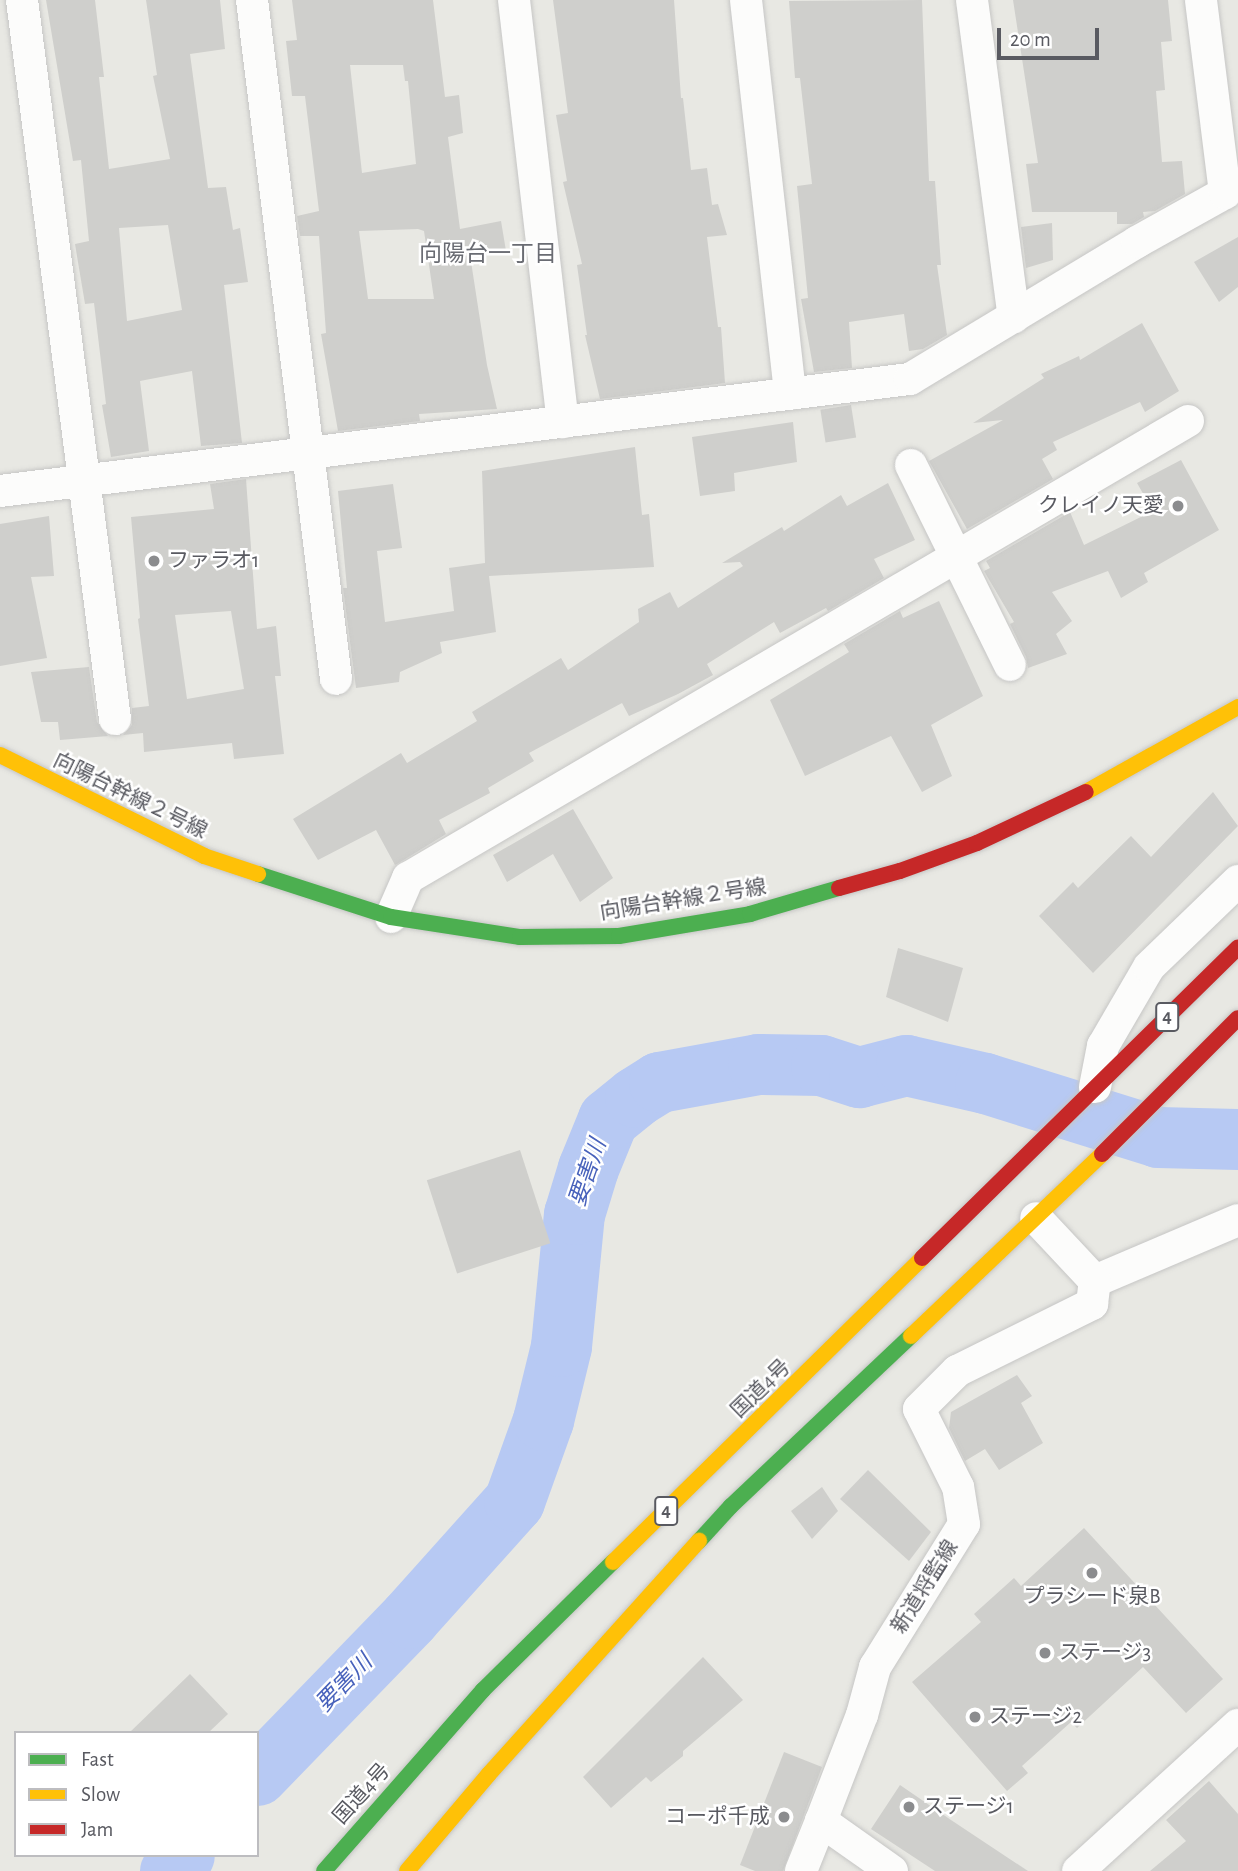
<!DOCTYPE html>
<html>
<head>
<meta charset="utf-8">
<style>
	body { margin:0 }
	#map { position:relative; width:1238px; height:1871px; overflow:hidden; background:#e8e8e3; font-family:"Alegreya Sans","Noto Sans JP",sans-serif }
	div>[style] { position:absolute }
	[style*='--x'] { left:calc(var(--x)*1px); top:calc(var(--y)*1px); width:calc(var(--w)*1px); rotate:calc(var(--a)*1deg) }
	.river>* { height:61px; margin:-30.5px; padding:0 30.5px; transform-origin:30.5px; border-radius:30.5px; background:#b7c9f3 }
	.building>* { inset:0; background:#cfcfcc; transform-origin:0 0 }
	.roads { filter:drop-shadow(0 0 2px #c6c6c5) drop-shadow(0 0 2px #c6c6c5) }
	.street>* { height:32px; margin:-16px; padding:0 16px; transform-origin:16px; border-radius:16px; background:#fcfcfb }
	.fast>* { height:16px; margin:-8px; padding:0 8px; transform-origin:8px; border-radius:8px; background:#4caf50 }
	.slow>* { height:16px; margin:-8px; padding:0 8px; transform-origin:8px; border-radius:8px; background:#ffc107 }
	.jam>* { height:16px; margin:-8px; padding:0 8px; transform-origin:8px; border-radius:8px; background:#c62828 }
	.dots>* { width:19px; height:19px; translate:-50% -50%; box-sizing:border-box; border:4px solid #fff; border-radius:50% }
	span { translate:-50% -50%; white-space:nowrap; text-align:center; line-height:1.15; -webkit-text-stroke:5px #fff; paint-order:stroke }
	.shield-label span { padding:2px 5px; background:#fff; border:2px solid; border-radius:5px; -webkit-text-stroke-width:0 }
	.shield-label { font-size:19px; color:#595a61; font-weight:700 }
	.poi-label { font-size:21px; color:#595a61 }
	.right { translate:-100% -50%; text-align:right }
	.left { translate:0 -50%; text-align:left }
	.street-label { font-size:21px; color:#595a61 }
	.neighbourhood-label { font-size:23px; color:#6a6c73 }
	.water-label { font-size:23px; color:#4761bb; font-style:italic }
	.legend { position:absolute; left:14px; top:1731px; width:245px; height:126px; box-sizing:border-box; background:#fff; border:2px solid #bdbdc0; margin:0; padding:9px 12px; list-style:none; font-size:21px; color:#595a61 }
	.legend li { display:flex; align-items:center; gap:14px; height:35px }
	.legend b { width:35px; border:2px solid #bdbdc0 }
	.scale { position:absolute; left:997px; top:28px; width:102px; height:32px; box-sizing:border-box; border:4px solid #595a61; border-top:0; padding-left:9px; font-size:21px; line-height:24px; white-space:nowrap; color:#595a61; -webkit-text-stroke:5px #fff; paint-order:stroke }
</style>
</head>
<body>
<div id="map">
	<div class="river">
		<i style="--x:257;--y:1775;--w:219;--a:-45.9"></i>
		<i style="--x:409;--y:1618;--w:157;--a:-48.1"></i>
		<i style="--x:514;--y:1501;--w:86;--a:-70.3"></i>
		<i style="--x:543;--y:1420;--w:76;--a:-76.3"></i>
		<i style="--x:561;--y:1346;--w:133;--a:-84.4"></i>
		<i style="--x:574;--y:1214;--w:48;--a:-73.1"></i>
		<i style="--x:588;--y:1168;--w:53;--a:-67.8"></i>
		<i style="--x:608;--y:1119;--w:35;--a:-39"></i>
		<i style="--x:635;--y:1097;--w:28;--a:-32"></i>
		<i style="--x:659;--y:1082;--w:101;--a:-10.3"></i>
		<i style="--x:758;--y:1064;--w:63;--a:0.9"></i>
		<i style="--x:821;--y:1065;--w:40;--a:18"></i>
		<i style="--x:859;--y:1077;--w:49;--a:-14.3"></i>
		<i style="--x:906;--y:1065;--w:81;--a:12.8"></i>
		<i style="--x:985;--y:1083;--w:181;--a:17.3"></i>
		<i style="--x:1158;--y:1137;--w:80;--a:1.4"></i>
		<i style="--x:170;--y:1871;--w:21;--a:-49"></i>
	</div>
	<div class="building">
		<i style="clip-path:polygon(evenodd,46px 0,95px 0,104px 77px,99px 77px,109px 169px,170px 159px,153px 76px,157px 75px,146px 0,220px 0,225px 49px,190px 54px,208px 188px,226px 187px,233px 230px,240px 228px,248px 282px,224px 285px,242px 443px,201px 446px,192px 371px,140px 381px,149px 451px,111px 457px,102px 405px,106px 404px,94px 303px,85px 304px,75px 244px,89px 241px,81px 160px,73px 161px,46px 0,168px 225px,182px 310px,127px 321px,119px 228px,168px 225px)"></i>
		<i style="clip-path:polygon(evenodd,292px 0,433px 0,445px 97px,459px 95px,463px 133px,448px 137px,460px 229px,501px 221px,506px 251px,470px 255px,487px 365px,497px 409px,419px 414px,420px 421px,338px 431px,321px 334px,326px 333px,319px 236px,300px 236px,297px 216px,319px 211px,305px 96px,292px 96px,286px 41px,297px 40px,292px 0,350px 65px,403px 65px,405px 81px,408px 81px,416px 164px,362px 173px,350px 65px,292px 0,418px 229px,424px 231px,434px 299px,368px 299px,359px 231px,418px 229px)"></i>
		<i style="clip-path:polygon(553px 0,674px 0,681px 98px,683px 98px,691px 170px,707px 168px,712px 205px,718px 204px,727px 235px,707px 237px,718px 327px,721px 327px,725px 383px,600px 399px,585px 335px,587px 335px,577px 265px,582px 264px,563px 182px,567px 181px,556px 115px,568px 113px)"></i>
		<i style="clip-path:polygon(922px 0,929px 181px,935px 181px,941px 265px,937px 265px,947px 335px,923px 349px,909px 351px,904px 314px,849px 322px,852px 368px,814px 372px,801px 299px,808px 298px,797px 186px,812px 184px,800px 78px,795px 78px,789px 1px)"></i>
		<i style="clip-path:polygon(1013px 0,1168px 0,1172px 41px,1161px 42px,1165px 90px,1156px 91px,1162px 162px,1182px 161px,1185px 194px,1155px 211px,1143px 212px,1144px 217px,1132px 224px,1117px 224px,1117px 212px,1032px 212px,1026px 164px,1038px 163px)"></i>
		<i style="clip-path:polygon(1052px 223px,1053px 260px,1026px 268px,1021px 227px)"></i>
		<i style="clip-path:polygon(1238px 237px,1238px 287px,1219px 302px,1194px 262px)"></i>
		<i style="clip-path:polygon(1142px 323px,1179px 391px,1145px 412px,1140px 402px,1053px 442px,1057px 450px,1042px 459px,1053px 479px,967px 529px,929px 461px,1003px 420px,973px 423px,1044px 378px,1041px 374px,1079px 356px,1080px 360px)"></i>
		<i style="left:851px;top:405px;width:33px;height:31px;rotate:81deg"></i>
		<i style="clip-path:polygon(793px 422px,797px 462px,734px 473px,735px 491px,700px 496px,692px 437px)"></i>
		<i style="clip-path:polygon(635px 447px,642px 515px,649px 514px,654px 567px,489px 576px,496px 632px,440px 642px,442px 653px,400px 672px,399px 682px,356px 688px,343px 588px,347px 588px,338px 491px,393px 484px,402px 548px,377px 551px,385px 622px,454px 611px,449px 568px,485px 563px,482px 471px)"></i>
		<i style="clip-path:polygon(1181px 460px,1219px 530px,1144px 573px,1148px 582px,1121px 598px,1108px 571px,1052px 592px,1072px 621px,1056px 634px,1067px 654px,1028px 668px,1026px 657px,1010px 624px,1014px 622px,984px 571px,990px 568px,986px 561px,1070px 512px,1084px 545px,1153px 511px,1137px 483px)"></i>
		<i style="clip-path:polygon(evenodd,246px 479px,257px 629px,276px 626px,281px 676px,275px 676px,284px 754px,234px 759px,232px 743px,144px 752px,143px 733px,123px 735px,132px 725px,132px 708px,149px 706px,138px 619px,140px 618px,131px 517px,214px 509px,210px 484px,246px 479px,231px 611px,244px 689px,187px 699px,175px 615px,231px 611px)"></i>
		<i style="clip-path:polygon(888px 483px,915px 540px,874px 559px,884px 578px,828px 611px,826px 608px,780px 633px,774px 622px,707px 664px,713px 675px,678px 694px,629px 716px,622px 703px,529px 753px,534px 761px,488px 788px,490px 793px,439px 820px,446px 834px,397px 864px,395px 865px,376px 830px,318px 860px,293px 819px,401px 753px,407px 763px,477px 721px,472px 712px,561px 658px,568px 670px,639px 622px,638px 609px,670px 592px,678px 608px,743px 566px,740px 562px,722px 563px,782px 527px,784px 531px,841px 495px,847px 506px)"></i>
		<i style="clip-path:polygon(49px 516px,54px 576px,31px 577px,47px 658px,0 666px,0 524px)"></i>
		<i style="clip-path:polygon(939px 601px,983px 696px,931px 725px,952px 776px,922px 792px,891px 736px,805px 776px,770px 700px,849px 652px,844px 644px,900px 611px,903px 618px)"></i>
		<i style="clip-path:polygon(89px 667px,97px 722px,108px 736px,60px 740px,58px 722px,41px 722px,31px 672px)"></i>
		<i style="clip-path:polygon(1213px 792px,1238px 826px,1093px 973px,1039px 916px,1073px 882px,1078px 888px,1131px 836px,1151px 857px)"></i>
		<i style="clip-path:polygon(573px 809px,613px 878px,580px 902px,553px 854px,507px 882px,493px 855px)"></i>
		<i style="clip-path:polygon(898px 948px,963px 968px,948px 1022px,886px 997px)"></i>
		<i style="left:520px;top:1150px;width:98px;height:98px;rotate:72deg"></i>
		<i style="clip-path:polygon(1017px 1375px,1032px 1396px,1021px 1403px,1043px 1443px,999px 1470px,985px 1449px,965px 1461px,949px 1428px,951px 1412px)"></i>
		<i style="clip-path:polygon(868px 1470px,931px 1532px,909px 1561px,840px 1499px)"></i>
		<i style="clip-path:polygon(822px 1487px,838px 1511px,812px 1539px,791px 1511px)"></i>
		<i style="clip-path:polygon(1084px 1528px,1223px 1679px,1186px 1713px,1143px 1667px,1077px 1728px,1071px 1722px,1022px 1766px,1028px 1773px,1007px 1791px,912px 1682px,981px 1622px,974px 1614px,1014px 1578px,1021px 1586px)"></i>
		<i style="clip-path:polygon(703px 1657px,743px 1700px,683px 1751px,683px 1756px,651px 1782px,646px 1777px,611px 1808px,583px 1777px)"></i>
		<i style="clip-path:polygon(190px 1674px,228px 1714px,208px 1733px,129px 1733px)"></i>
		<i style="clip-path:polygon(784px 1752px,822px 1767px,783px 1871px,755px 1871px,740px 1865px)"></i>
		<i style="clip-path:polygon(1209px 1781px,1238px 1814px,1238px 1871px,1150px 1871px,1186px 1841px,1166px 1820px)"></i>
		<i style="clip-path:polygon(900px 1785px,951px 1820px,1028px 1871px,935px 1871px,871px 1829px)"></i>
	</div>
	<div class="roads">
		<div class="street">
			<i style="--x:22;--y:0;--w:725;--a:82.63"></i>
			<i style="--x:252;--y:0;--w:684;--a:82.95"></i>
			<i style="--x:514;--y:0;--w:425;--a:83.4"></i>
			<i style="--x:746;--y:0;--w:396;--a:83.6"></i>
			<i style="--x:972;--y:0;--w:320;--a:82.5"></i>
			<i style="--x:911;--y:465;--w:223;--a:63.7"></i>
			<i style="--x:0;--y:491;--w:917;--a:-7.02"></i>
			<i style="--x:910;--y:379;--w:265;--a:-31.1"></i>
			<i style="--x:1137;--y:242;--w:101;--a:-29.1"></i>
			<i style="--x:1225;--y:193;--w:194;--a:-97.1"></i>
			<i style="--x:391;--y:917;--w:43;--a:-66.4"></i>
			<i style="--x:408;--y:878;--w:904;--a:-30.37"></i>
			<i style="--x:1095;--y:1087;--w:42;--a:-79"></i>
			<i style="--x:1103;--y:1046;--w:91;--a:-59.8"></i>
			<i style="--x:1149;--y:967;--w:124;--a:-44"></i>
			<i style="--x:1095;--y:1281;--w:155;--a:-23.1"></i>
			<i style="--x:801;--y:1871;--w:54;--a:-68.2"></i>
			<i style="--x:892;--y:1871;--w:87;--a:-144.8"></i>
			<i style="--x:821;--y:1821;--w:114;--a:-68.9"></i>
			<i style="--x:862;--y:1715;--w:50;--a:-74.8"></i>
			<i style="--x:875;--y:1667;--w:168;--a:-58.1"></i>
			<i style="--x:964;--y:1524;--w:37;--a:-99"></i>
			<i style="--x:958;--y:1487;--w:87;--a:-116.6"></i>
			<i style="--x:919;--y:1409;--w:54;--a:-45"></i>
			<i style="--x:957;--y:1371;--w:151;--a:-26.4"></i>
			<i style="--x:1092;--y:1304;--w:23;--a:-83"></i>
			<i style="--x:1095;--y:1281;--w:86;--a:-133.1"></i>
			<i style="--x:1078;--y:1871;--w:217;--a:-42.4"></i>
		</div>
		<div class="fast">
			<i style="--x:258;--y:874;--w:140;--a:17.9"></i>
			<i style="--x:391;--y:917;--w:131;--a:8.8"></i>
			<i style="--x:520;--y:937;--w:99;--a:-0.6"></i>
			<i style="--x:619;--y:936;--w:133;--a:-9.5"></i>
			<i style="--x:750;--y:914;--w:93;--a:-16.3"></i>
			<i style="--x:699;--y:1541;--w:47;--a:-47.6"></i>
			<i style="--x:731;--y:1506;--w:248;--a:-43.4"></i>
			<i style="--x:324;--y:1871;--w:241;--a:-48.7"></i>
			<i style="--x:483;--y:1690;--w:182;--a:-44.6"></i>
		</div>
		<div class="slow">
			<i style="--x:0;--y:755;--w:228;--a:26.3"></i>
			<i style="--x:204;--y:856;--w:57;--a:18.4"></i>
			<i style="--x:1086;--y:792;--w:174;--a:-29.2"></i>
			<i style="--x:911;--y:1336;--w:264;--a:-43.6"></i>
			<i style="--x:613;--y:1562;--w:433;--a:-44.5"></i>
			<i style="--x:407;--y:1871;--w:127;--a:-49.8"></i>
			<i style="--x:489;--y:1774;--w:314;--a:-48"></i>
		</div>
		<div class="jam">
			<i style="--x:839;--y:888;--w:63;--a:-15.6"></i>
			<i style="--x:900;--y:871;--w:82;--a:-20"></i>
			<i style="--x:977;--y:843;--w:120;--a:-25.1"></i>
			<i style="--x:1102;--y:1154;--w:192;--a:-45"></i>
			<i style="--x:922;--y:1258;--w:443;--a:-44.5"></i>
		</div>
	</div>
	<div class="dots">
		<i style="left:1178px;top:506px;background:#8b8c8e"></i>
		<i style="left:154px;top:561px;background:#8b8c8e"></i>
		<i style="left:1092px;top:1573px;background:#8b8c8e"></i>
		<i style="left:1045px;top:1653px;background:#8b8c8e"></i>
		<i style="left:975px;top:1717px;background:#8b8c8e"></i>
		<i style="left:909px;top:1807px;background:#8b8c8e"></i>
		<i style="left:784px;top:1817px;background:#8b8c8e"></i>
	</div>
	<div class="shield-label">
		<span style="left:1167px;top:1017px">4</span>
		<span style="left:666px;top:1511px">4</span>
	</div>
	<div class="poi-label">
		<span class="right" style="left:1164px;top:506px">クレイノ天愛</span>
		<span class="left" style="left:168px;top:561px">ファラオ1</span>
		<span style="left:1092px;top:1597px">プラシード泉B</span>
		<span class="left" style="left:1059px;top:1653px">ステージ3</span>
		<span class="left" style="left:989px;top:1717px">ステージ2</span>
		<span class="left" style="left:923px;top:1807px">ステージ1</span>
		<span class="right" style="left:770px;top:1817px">コーポ千成</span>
	</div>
	<div class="street-label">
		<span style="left:130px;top:796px;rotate:26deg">向陽台幹線２号線</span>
		<span style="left:683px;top:900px;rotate:-9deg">向陽台幹線２号線</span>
		<span style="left:761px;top:1389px;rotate:-44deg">国道4号</span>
		<span style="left:925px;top:1587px;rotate:-58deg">新道将監線</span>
		<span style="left:362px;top:1794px;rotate:-48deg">国道4号</span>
	</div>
	<div class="neighbourhood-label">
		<span style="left:488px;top:255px">向陽台一丁目</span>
	</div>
	<div class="water-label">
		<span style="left:589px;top:1173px;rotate:-71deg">要害川</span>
		<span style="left:345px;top:1684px;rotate:-46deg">要害川</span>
	</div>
	<ul class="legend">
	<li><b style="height:9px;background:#4caf50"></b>Fast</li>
	<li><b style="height:9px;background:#ffc107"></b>Slow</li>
	<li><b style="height:9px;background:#c62828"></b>Jam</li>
	</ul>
	<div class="scale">20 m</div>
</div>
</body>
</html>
